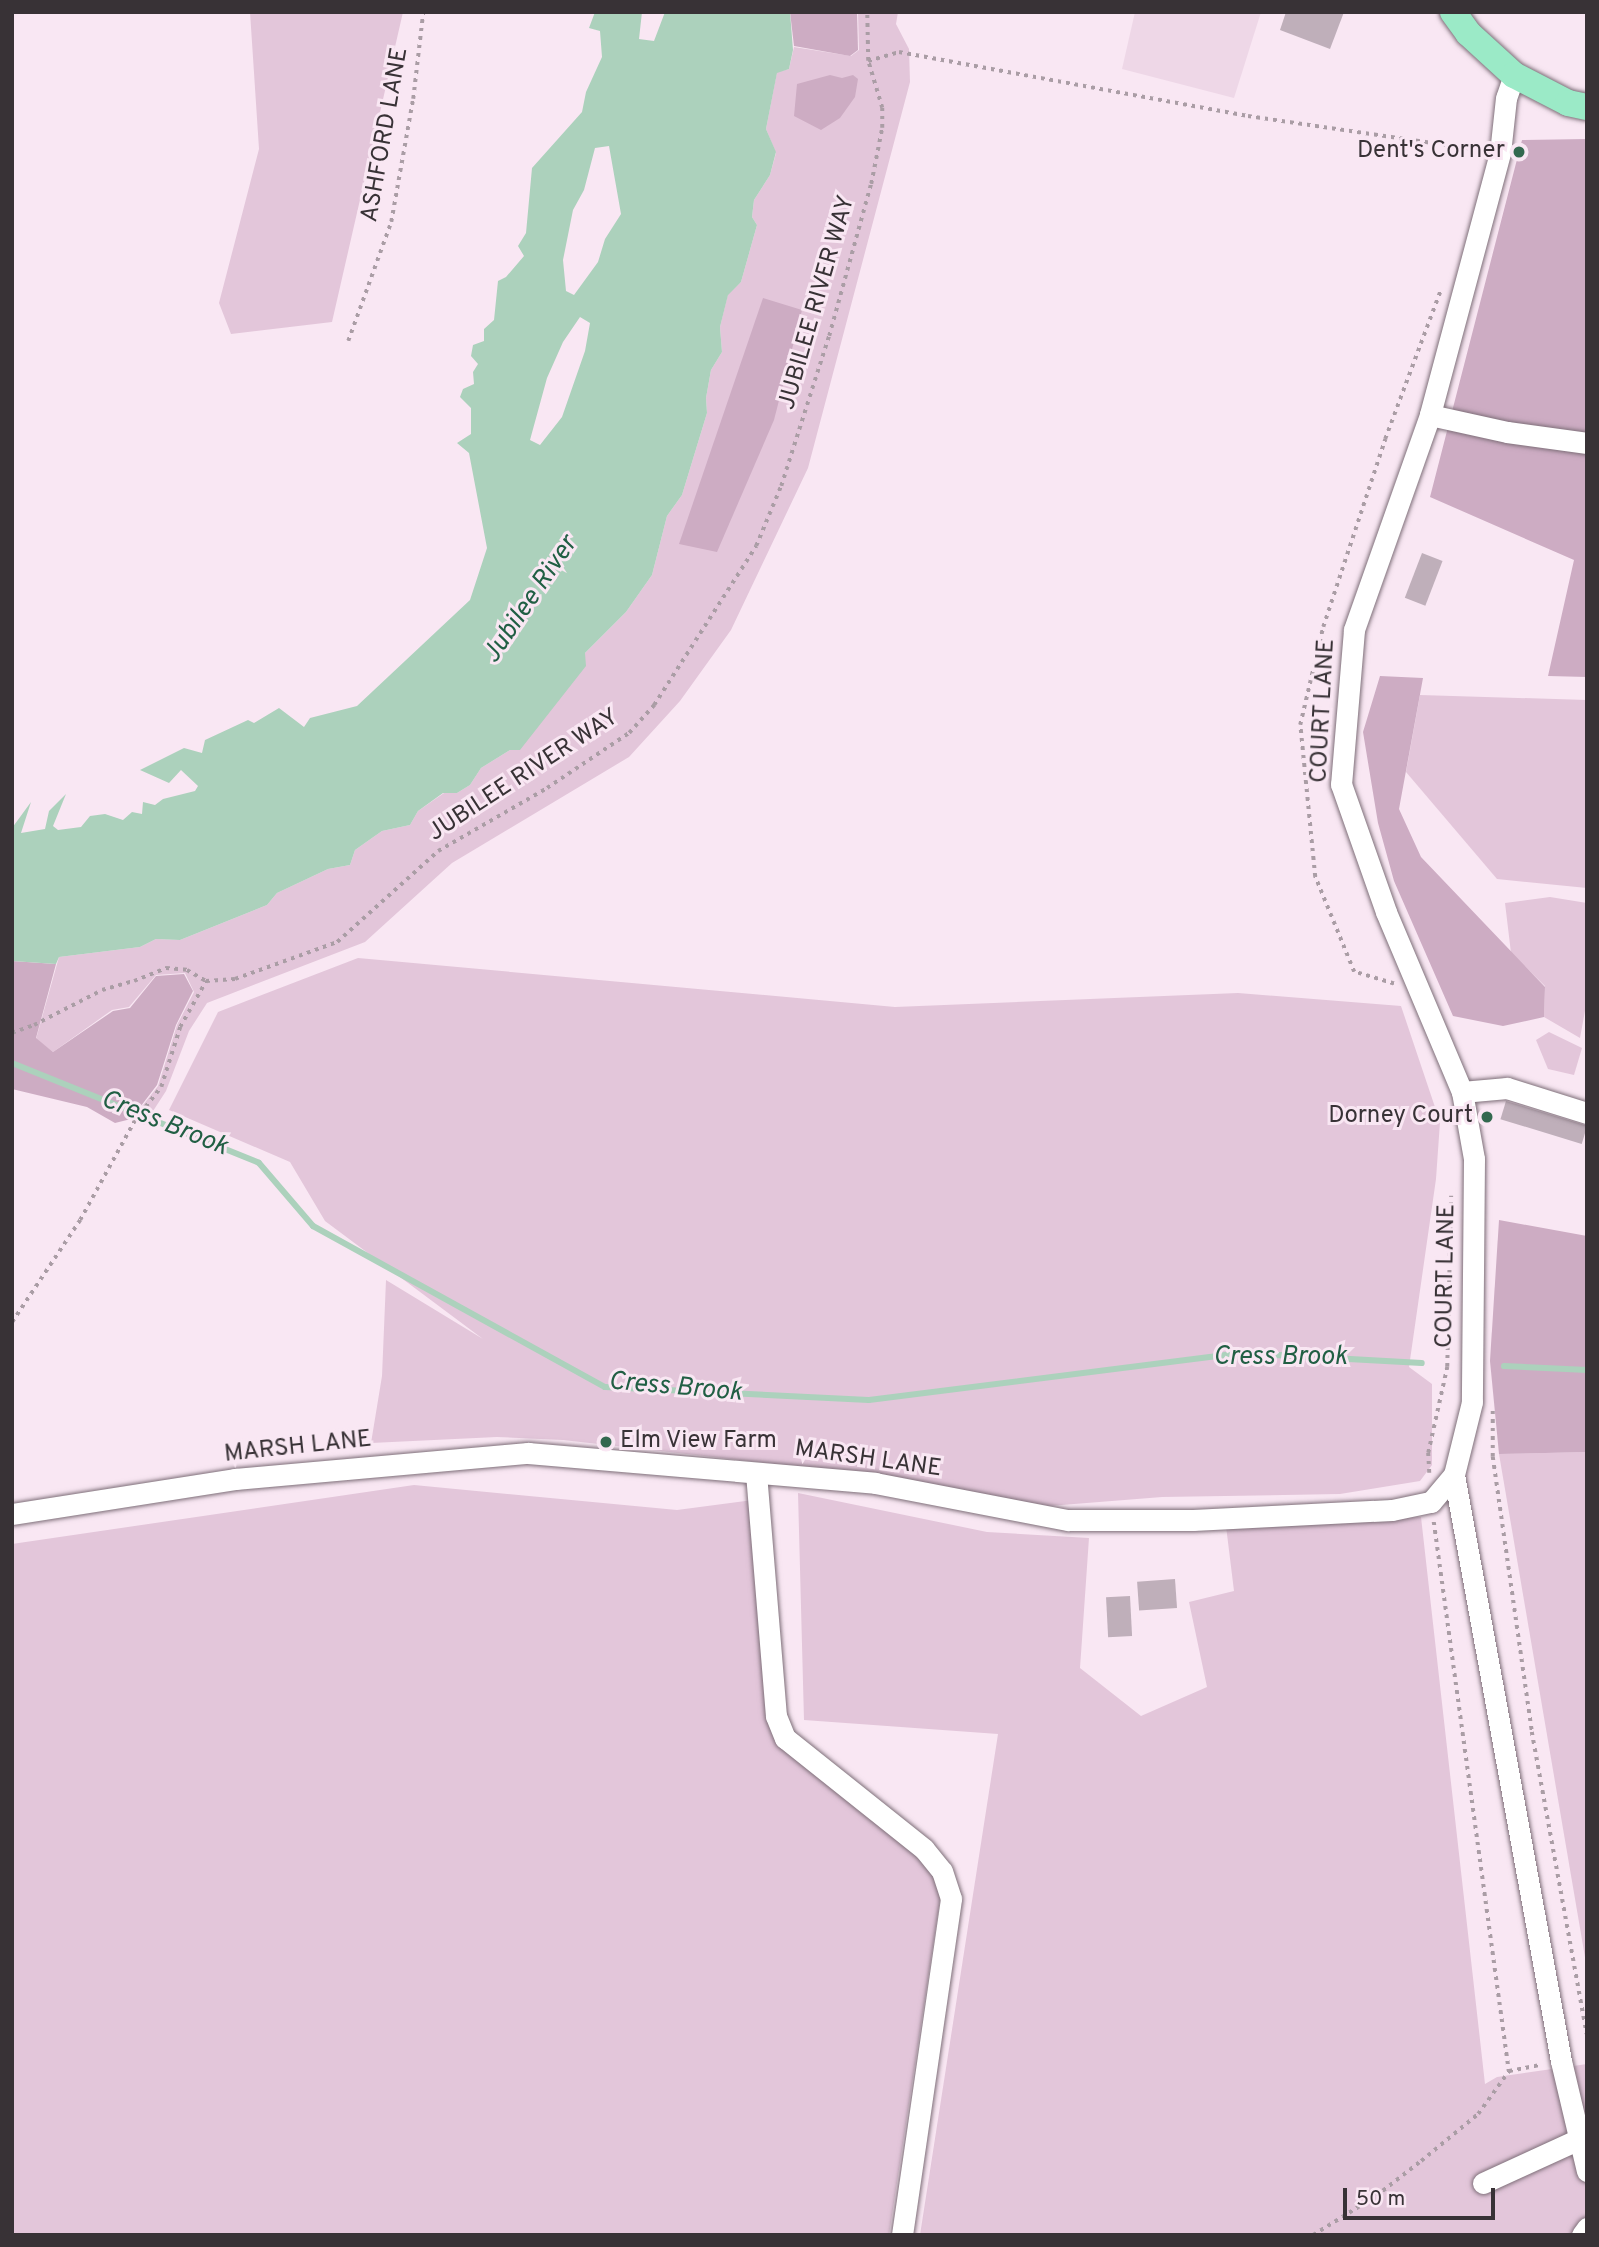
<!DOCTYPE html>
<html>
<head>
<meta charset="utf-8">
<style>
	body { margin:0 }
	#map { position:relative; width:1599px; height:2247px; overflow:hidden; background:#f9e7f3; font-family:Overpass,sans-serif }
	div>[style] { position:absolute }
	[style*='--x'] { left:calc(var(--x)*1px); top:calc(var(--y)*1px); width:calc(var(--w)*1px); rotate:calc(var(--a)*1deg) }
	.built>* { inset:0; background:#eed7e7 }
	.green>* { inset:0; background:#e3c6da }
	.forest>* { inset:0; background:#cdacc3 }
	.water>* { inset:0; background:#acd1bc }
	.stream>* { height:6px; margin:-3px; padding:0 3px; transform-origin:3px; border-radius:3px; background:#acd1bc }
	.building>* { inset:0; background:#bfafba; transform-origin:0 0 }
	.path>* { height:3.5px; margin-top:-1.75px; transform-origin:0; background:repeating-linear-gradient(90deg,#aa9da5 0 3.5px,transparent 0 8.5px) }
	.roads { filter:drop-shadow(0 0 2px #7e6f79) drop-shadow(0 0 2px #7e6f79) }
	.minor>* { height:21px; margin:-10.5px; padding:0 10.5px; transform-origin:10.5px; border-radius:10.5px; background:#fff }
	.major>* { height:26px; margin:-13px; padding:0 13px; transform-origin:13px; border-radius:13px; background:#9beac7 }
	.dots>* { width:19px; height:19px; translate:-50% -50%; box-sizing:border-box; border:4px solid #f9e7f3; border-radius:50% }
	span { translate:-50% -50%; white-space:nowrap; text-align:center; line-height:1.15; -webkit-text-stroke:6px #f9e7f3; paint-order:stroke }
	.street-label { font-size:24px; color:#383236 }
	.poi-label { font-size:24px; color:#383236 }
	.right { translate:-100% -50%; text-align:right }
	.left { translate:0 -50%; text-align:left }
	.water-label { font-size:26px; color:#215f44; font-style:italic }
	.frame { position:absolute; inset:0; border:14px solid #383236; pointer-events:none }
	.scale { position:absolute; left:1343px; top:2188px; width:152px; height:32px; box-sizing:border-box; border:4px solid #383236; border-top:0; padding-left:9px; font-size:21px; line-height:24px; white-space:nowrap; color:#383236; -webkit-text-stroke:5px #f9e7f3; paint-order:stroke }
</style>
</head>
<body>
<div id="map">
	<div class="built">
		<i style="clip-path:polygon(1135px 12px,1261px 12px,1234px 98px,1122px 69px)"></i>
	</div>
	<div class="green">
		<i style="clip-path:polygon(250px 12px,403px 12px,332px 322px,231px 334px,219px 303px,259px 149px)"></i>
		<i style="clip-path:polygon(858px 12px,898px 12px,896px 24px,909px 49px,910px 82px,808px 468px,731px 630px,680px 701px,629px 757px,452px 863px,365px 942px,207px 1003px,189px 1031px,166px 1091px,144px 1125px,132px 1119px,158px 1086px,177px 1025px,194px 992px,185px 973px,156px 975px,129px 1007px,112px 1010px,53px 1052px,36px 1039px,59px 957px,140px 947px,156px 939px,180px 940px,267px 905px,277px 893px,328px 869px,350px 865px,355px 850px,382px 831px,410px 825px,418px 811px,444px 793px,457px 793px,470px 785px,481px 768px,510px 750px,585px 653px,626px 612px,652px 575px,667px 516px,682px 495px,707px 413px,706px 398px,711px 370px,722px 352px,720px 327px,728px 294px,741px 282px,757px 225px,752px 217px,754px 200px,770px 175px,776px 153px,766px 129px,777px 72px,789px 69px,794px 47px,851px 56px,859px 50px)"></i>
		<i style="clip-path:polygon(1420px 695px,1587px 700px,1587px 888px,1497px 879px,1406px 772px)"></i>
		<i style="clip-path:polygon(1550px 897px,1587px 903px,1587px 1000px,1580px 1038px,1544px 1017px,1545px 986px,1511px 953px,1505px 903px)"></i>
		<i style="clip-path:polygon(358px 958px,895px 1007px,1238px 993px,1401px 1006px,1440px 1122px,1436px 1179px,1409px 1367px,1432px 1384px,1432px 1465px,1420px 1481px,1340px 1494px,1162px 1497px,1049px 1506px,801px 1467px,563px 1440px,497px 1437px,371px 1443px,382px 1376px,386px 1280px,483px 1339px,325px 1221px,290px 1162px,169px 1110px,218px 1012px)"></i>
		<i style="clip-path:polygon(1549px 1032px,1582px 1048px,1574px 1075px,1548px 1069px,1536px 1040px)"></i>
		<i style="clip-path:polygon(1587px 1452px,1587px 1969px,1499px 1454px)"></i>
		<i style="clip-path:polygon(414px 1485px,677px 1510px,753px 1500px,777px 1732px,943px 1880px,889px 2235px,12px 2235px,12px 1544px)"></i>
		<i style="clip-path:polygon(798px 1493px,987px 1532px,1089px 1538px,1080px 1668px,1141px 1716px,1207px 1687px,1189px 1602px,1234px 1591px,1226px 1526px,1421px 1517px,1485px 2084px,1497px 2077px,1587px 2064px,1587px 2235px,920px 2235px,998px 1734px,804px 1720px)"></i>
	</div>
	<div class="forest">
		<i style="clip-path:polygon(790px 12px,857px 12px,858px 50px,850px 56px,794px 46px)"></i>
		<i style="clip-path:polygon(830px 75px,842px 78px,853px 75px,858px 79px,855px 97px,840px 118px,821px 130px,794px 116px,797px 84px)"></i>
		<i style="clip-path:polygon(1587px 139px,1587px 677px,1548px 676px,1574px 560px,1430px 497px,1522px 140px)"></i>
		<i style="clip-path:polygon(763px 298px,802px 310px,774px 420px,717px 552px,679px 544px)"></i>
		<i style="clip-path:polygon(1380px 676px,1423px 678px,1399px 809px,1421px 857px,1545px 987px,1544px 1017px,1503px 1026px,1453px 1016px,1394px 881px,1378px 823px,1363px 732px)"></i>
		<i style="clip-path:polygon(12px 961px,56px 964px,36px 1038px,53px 1052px,113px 1011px,130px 1008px,156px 976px,184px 974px,193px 991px,176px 1025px,157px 1085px,131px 1119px,115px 1123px,87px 1107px,12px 1089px)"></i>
		<i style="clip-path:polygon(1499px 1220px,1587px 1236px,1587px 1452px,1499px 1454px,1490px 1361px)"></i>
	</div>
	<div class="water">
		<i style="clip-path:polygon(evenodd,595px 12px,642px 12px,639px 39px,654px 41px,665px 12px,790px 12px,793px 50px,789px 69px,777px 73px,766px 129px,776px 152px,770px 175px,754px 200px,752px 217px,757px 225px,741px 282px,728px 295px,720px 327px,722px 352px,711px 370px,706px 398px,707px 413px,682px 495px,667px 516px,652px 575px,626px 612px,585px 653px,586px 666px,520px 750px,510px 750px,481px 768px,470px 785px,457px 793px,443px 793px,418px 811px,410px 825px,382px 831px,355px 850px,350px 865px,328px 869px,277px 893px,267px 905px,180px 940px,156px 939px,140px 947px,59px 957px,56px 964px,12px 961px,12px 828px,31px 802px,21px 833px,45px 829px,49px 811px,66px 794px,53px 826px,58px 830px,81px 827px,90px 816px,105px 814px,123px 820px,132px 812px,142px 814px,143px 802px,155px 805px,163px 799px,195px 791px,198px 786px,181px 770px,169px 783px,140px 770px,184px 748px,202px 753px,205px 740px,248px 720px,254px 723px,279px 708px,304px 727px,310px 718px,357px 706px,470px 600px,487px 548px,469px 453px,457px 443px,471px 434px,471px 408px,460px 397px,463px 389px,474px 384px,473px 372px,478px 364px,471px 356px,473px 345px,484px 341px,484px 329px,494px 320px,498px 281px,506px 277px,524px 256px,518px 246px,526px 233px,532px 168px,582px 112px,586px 92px,602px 57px,600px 31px,589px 28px,595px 12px,609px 146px,621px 214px,605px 239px,598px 262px,574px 295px,566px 291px,563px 260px,573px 210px,584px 190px,595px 148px,609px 146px,595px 12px,580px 317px,590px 323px,585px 351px,562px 417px,540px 445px,530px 440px,547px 378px,563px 342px,580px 317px)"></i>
	</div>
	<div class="stream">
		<i style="--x:12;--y:1063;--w:266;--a:22"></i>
		<i style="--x:259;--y:1163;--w:83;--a:49.4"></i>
		<i style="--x:313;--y:1226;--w:333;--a:28.9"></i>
		<i style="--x:605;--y:1387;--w:264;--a:2.8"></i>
		<i style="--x:869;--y:1400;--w:375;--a:-7.2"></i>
		<i style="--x:1241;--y:1353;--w:181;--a:3.2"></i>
		<i style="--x:1504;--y:1366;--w:83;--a:2.8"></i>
	</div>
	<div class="building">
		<i style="clip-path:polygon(1286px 12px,1344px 12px,1330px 49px,1280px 30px)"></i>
		<i style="left:1422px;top:553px;width:22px;height:48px;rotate:21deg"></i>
		<i style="left:1506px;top:1101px;width:85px;height:19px;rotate:17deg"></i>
		<i style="left:1175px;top:1579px;width:29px;height:38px;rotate:86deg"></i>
		<i style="left:1130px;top:1596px;width:40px;height:24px;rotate:87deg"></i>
	</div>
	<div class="path">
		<i style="--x:868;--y:61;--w:32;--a:-16"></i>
		<i style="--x:899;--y:52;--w:355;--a:10.4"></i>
		<i style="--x:1248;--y:116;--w:235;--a:8.3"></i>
		<i style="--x:348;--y:341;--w:127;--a:-70.1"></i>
		<i style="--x:391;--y:222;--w:125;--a:-79.9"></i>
		<i style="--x:413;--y:99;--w:88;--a:-83.4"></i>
		<i style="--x:1394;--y:984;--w:42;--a:-163.3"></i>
		<i style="--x:1354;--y:972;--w:103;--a:-112.3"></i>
		<i style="--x:1315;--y:877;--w:153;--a:-95.6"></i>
		<i style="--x:1300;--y:725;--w:101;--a:-76.8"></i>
		<i style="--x:1323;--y:627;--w:198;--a:-71.7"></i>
		<i style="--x:1385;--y:439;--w:160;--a:-69.5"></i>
		<i style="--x:12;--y:1033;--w:23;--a:-20"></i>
		<i style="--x:34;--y:1025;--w:76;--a:-27.2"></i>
		<i style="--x:102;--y:990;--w:33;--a:-16"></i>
		<i style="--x:134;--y:981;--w:35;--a:-22"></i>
		<i style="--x:166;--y:968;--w:21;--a:5"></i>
		<i style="--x:187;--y:970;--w:22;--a:30"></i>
		<i style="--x:206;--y:981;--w:29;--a:-4"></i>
		<i style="--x:235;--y:979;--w:109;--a:-19.9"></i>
		<i style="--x:337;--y:942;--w:136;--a:-42"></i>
		<i style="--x:438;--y:851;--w:126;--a:-30"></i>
		<i style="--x:547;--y:788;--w:99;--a:-33.9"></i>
		<i style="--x:629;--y:733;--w:38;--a:-48"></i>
		<i style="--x:654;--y:705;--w:189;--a:-57.3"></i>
		<i style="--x:756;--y:546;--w:65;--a:-67.4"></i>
		<i style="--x:781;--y:486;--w:157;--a:-72.3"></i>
		<i style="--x:829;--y:336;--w:158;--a:-74.6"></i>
		<i style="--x:871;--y:184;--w:57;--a:-78.9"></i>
		<i style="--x:882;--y:128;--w:20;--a:-90"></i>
		<i style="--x:882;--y:108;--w:49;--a:-106.6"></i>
		<i style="--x:868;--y:61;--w:49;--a:-91.2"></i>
		<i style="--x:12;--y:1322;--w:123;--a:-56.3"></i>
		<i style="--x:80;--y:1220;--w:114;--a:-61.2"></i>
		<i style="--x:135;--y:1120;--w:42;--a:-51.8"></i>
		<i style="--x:161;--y:1087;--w:63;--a:-72.4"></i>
		<i style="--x:180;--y:1027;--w:53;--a:-60.5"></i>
		<i style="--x:1493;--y:1411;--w:46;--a:90"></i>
		<i style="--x:1493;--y:1457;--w:278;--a:81.9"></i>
		<i style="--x:1532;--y:1732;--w:307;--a:79.7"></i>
		<i style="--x:1429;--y:1473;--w:20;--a:-93"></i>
		<i style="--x:1428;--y:1453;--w:88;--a:-77.5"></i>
		<i style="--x:1447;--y:1367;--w:171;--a:-88.7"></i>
		<i style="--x:1434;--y:1522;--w:554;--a:82.22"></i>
		<i style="--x:1313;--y:2235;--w:74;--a:-31.8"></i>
		<i style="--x:1376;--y:2196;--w:57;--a:-37.9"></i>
		<i style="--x:1421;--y:2161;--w:74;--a:-39.5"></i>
		<i style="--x:1478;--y:2114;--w:53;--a:-54.2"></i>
		<i style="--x:1509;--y:2071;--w:32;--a:-11"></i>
	</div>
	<div class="roads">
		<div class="minor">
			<i style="--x:1514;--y:75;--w:24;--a:109"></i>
			<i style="--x:1506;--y:98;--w:55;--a:96.2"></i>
			<i style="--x:1500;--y:153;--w:271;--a:105"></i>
			<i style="--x:1430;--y:415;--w:228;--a:109.5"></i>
			<i style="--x:1354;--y:630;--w:155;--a:94.8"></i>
			<i style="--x:1341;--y:784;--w:136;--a:70.6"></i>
			<i style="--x:1386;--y:912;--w:195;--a:67.1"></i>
			<i style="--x:1462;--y:1092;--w:68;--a:79.8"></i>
			<i style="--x:1474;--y:1159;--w:243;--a:90.5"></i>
			<i style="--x:1472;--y:1402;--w:75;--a:103.9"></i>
			<i style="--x:1454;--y:1475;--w:596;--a:79.65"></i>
			<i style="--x:1561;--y:2061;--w:113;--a:76.7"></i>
			<i style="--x:1430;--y:415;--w:79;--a:12.4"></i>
			<i style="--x:1507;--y:432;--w:81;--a:7.8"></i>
			<i style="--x:1462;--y:1092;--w:45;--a:-5.1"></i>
			<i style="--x:1507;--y:1088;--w:84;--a:17.4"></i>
			<i style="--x:756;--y:1473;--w:244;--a:85.3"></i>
			<i style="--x:776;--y:1716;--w:24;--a:68"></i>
			<i style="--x:785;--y:1738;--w:178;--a:38.6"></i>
			<i style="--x:924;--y:1849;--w:28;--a:51"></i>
			<i style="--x:942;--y:1871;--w:29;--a:72"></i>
			<i style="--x:951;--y:1899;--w:340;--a:98.3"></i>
			<i style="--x:12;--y:1514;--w:226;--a:-8.9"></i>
			<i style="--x:235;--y:1479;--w:294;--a:-5.1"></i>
			<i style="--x:528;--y:1453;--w:348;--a:4.9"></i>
			<i style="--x:875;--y:1483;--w:197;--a:10.9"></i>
			<i style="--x:1068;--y:1520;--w:125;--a:0"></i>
			<i style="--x:1193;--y:1520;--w:199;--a:-2.9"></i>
			<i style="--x:1392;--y:1510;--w:40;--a:-12"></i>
			<i style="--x:1431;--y:1502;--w:35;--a:-50"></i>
			<i style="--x:1483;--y:2183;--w:103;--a:-24.6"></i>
			<i style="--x:1582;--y:2235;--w:9;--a:-54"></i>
		</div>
		<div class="major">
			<i style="--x:1453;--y:12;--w:26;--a:54"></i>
			<i style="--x:1468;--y:33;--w:62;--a:42.4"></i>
			<i style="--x:1514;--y:75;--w:61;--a:27.4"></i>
			<i style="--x:1568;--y:103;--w:19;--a:12"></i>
		</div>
	</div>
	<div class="dots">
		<i style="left:1519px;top:152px;background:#33694f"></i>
		<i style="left:1487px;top:1117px;background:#33694f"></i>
		<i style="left:606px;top:1442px;background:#33694f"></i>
	</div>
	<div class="street-label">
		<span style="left:386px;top:135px;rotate:-80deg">ASHFORD LANE</span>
		<span style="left:818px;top:303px;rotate:-74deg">JUBILEE RIVER WAY</span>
		<span style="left:1324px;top:711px;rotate:-87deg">COURT LANE</span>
		<span style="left:524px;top:776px;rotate:-33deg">JUBILEE RIVER WAY</span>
		<span style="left:1447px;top:1276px;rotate:-89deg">COURT LANE</span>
		<span style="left:298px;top:1448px;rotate:-6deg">MARSH LANE</span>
		<span style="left:868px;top:1460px;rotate:8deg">MARSH LANE</span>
	</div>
	<div class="poi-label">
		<span class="right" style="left:1505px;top:152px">Dent's Corner</span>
		<span class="right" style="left:1473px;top:1117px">Dorney Court</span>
		<span class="left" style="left:620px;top:1442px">Elm View Farm</span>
	</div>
	<div class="water-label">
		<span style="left:531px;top:600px;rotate:-56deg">Jubilee River</span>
		<span style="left:164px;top:1124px;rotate:22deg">Cress Brook</span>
		<span style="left:1280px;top:1358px">Cress Brook</span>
		<span style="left:675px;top:1388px;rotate:5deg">Cress Brook</span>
	</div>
	<div class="frame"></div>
	<div class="scale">50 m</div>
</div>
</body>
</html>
